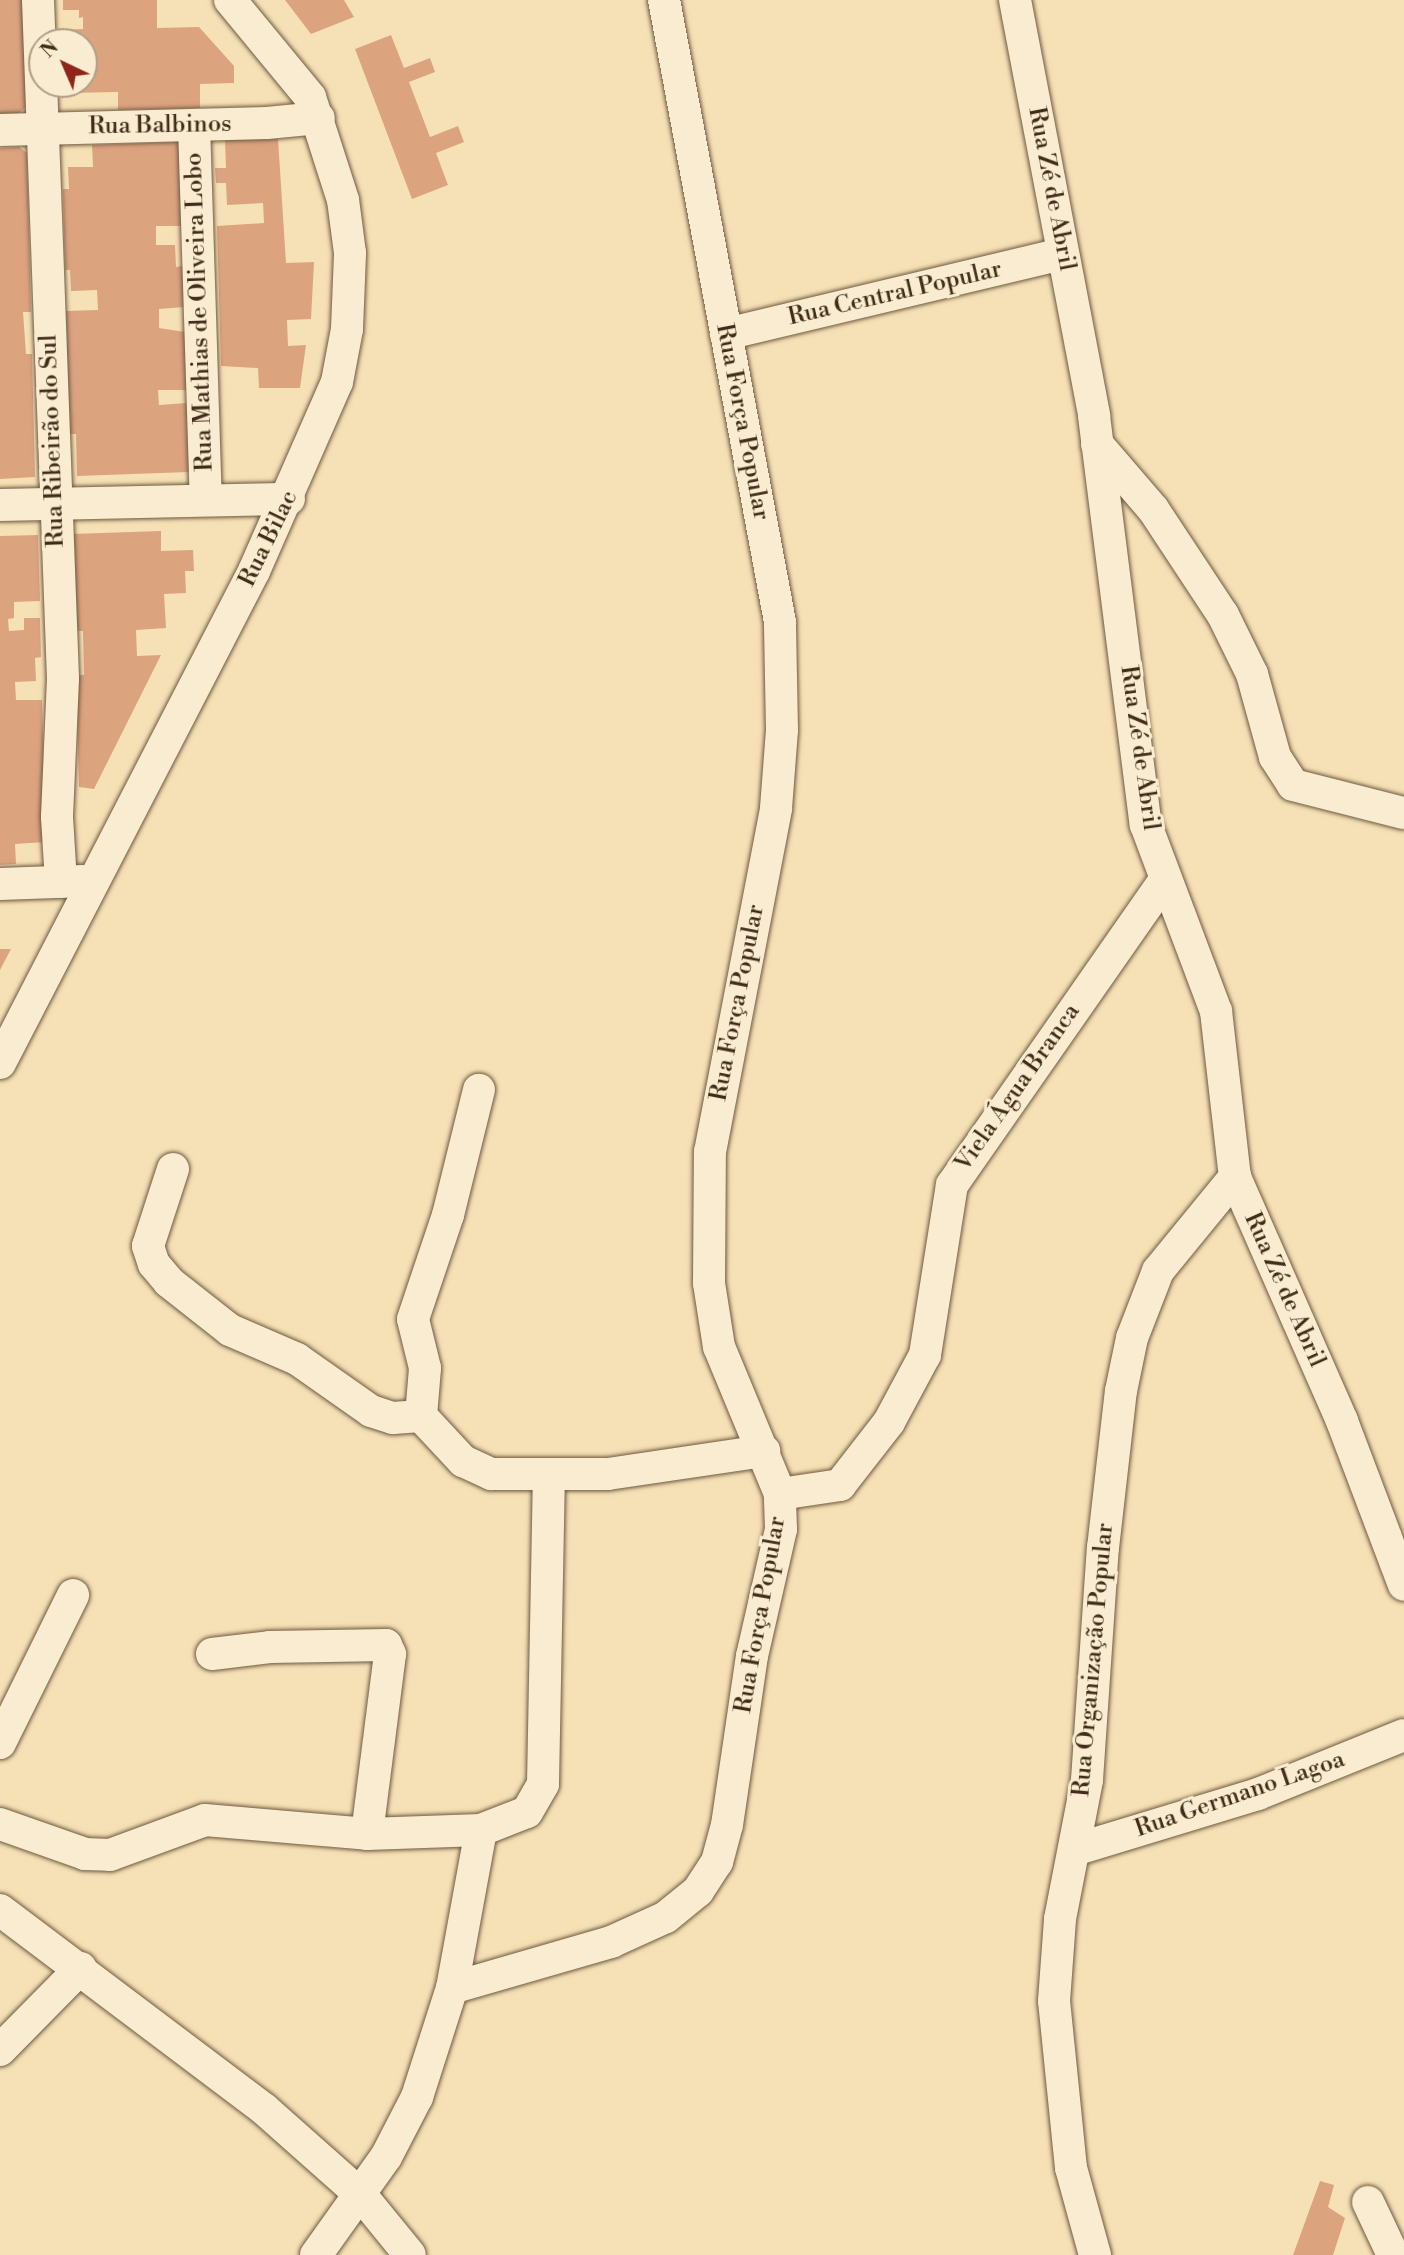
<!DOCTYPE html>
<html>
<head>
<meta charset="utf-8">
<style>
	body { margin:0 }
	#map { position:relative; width:1404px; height:2255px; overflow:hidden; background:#f6e1b6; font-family:"Libre Bodoni",serif }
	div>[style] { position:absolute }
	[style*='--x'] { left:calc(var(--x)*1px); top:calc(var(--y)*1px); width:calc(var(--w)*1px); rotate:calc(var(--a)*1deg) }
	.building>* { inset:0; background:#dca37f }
	.roads { filter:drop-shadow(0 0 2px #6e5940) drop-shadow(0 0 2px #6e5940) }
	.minor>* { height:32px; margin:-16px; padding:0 16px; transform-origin:16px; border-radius:16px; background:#f9ecd0 }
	span { translate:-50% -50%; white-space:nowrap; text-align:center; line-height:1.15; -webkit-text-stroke:6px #f9ecd0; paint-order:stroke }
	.street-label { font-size:24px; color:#402c19 }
	.north { position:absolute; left:28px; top:28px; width:70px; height:70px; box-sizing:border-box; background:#f9ecd0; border:2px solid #af9f87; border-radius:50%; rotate:316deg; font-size:19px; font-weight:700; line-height:28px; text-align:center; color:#402c19 }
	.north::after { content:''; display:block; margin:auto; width:24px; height:32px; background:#8f2418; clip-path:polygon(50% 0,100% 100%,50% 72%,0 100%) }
</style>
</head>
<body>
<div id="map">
	<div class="building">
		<i style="clip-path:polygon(0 0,23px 0,26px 107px,19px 113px,0 114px)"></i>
		<i style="clip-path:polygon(63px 0,157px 0,157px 28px,199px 27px,234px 66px,234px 83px,200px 84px,200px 108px,118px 110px,118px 92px,67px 93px,66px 84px,84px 84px,84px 42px,59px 42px,58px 30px,83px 29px,83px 17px,79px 18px,79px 10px,63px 10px)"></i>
		<i style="clip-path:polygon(285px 0,344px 0,354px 17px,311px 34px)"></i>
		<i style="clip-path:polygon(391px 35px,404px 68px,430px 58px,435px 72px,409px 82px,430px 137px,458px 126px,464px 142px,436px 153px,448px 185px,412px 199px,355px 49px)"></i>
		<i style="clip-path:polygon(278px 139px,286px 263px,314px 262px,311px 319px,287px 320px,288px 346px,306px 345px,300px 388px,259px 388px,258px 368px,221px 366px,217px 226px,264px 223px,263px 203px,227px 205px,226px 183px,216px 183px,215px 168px,226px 168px,225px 140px)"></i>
		<i style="clip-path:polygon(179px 142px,182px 226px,156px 226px,156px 245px,175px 245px,176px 267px,183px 266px,184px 307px,159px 309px,159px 328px,185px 332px,187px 390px,158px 390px,159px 405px,187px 403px,189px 472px,77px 476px,76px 434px,69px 434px,66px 311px,98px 310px,97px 290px,71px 291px,70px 270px,65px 270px,63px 189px,69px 189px,68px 167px,93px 167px,92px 145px)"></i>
		<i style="clip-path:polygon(19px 147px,27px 153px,31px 312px,23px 312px,26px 354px,32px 354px,35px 477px,0 479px,0 148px)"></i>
		<i style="clip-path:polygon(161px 531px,161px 551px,193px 550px,194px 571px,185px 571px,186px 593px,164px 594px,166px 628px,136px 630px,137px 656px,161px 655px,94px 789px,79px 787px,76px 675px,84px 675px,83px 631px,74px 631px,72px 534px)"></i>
		<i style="clip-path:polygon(38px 535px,40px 601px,14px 602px,14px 618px,8px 619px,9px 631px,24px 630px,24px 618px,40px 618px,41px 657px,35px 658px,36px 681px,15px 682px,16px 700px,42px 700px,46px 842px,15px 844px,16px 864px,0 865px,0 536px)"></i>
		<i style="clip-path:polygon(0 949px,11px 949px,0 970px)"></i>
		<i style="clip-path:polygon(1320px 2181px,1334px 2185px,1328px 2207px,1345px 2218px,1333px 2255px,1293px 2255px)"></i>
	</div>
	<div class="roads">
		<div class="minor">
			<i style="--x:38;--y:0;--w:679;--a:87.89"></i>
			<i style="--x:63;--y:679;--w:138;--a:92.5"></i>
			<i style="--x:57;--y:817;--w:65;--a:86.5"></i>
			<i style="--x:1015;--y:0;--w:423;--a:79.2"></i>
			<i style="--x:1094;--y:416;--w:412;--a:82.8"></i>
			<i style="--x:1146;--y:825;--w:199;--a:69.4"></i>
			<i style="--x:1216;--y:1011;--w:167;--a:83.5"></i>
			<i style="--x:1235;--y:1177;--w:266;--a:66.3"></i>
			<i style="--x:1342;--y:1421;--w:175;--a:69.3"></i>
			<i style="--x:194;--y:125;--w:374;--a:88.2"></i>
			<i style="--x:0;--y:130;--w:267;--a:-1.5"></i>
			<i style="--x:267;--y:123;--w:52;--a:-5.5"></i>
			<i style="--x:726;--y:334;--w:346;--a:-13.4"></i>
			<i style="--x:1097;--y:444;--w:86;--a:49.3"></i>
			<i style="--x:1153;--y:509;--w:127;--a:56.6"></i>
			<i style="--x:1223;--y:615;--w:66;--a:63.8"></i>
			<i style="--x:1252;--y:674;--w:86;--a:74.5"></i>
			<i style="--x:1275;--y:757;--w:33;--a:57"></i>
			<i style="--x:1293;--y:785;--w:114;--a:14.2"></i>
			<i style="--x:0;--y:505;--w:289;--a:-1.2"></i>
			<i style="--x:0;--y:884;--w:83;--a:-2.1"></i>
			<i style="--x:0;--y:1063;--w:554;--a:-62.69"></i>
			<i style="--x:254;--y:571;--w:206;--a:-66.3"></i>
			<i style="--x:337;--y:382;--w:54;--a:-79.3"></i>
			<i style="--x:347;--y:329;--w:76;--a:-87.7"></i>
			<i style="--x:350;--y:253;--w:53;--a:-97.5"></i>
			<i style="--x:343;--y:200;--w:108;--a:-107.8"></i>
			<i style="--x:310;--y:97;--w:126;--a:-129.5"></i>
			<i style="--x:173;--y:1169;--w:81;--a:108"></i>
			<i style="--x:148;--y:1246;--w:19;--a:72"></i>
			<i style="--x:154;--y:1264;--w:23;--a:50"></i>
			<i style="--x:169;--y:1282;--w:78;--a:38.2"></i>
			<i style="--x:230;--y:1330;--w:73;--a:23.4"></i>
			<i style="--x:297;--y:1359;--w:90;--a:35.1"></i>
			<i style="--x:371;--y:1411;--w:23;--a:18"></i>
			<i style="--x:393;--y:1418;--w:28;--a:-4"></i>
			<i style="--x:421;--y:1416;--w:62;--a:47"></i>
			<i style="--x:463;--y:1461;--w:31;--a:25"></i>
			<i style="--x:491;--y:1474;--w:117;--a:0"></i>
			<i style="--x:608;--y:1474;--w:158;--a:-8.4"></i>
			<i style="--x:421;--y:1416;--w:48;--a:-85.2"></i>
			<i style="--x:425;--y:1368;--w:50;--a:-103.8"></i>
			<i style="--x:413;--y:1319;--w:110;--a:-71.4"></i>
			<i style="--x:448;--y:1215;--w:129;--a:-76.1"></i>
			<i style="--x:780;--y:1494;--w:61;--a:-8.5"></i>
			<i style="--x:840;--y:1485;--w:80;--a:-52.1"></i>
			<i style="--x:889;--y:1422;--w:76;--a:-61.8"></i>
			<i style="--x:925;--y:1355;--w:172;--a:-81"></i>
			<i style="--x:952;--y:1185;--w:371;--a:-55.1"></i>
			<i style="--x:212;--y:1654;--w:58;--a:-6.9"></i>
			<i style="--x:270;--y:1647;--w:116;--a:-1"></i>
			<i style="--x:386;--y:1645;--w:10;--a:66"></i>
			<i style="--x:390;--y:1654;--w:181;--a:97.3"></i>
			<i style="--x:0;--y:1743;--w:165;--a:-63.7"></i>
			<i style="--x:0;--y:1824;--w:90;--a:19.4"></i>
			<i style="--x:85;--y:1854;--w:25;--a:2"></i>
			<i style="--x:110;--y:1855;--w:101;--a:-20.2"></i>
			<i style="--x:205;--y:1820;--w:163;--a:4.9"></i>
			<i style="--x:367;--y:1834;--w:114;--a:-2"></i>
			<i style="--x:481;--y:1830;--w:161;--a:100.4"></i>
			<i style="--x:481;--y:1830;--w:49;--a:-21.4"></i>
			<i style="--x:527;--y:1812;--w:32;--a:-60"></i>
			<i style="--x:543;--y:1784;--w:310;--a:-88.9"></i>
			<i style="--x:1074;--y:1850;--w:192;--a:-16.9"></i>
			<i style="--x:1258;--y:1794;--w:157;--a:-22"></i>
			<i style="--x:0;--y:1910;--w:331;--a:37"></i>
			<i style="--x:264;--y:2109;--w:130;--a:41.6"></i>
			<i style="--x:361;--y:2195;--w:77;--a:50.8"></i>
			<i style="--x:0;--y:2050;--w:115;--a:-45.4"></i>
			<i style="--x:1368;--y:2202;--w:59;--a:64.7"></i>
			<i style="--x:316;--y:2255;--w:120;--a:-54.5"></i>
			<i style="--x:386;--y:2157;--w:68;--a:-62.7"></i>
			<i style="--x:417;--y:2097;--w:114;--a:-72.2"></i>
			<i style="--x:452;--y:1988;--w:166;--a:-16.1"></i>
			<i style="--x:611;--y:1942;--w:60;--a:-24.4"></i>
			<i style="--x:666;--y:1917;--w:41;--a:-39.1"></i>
			<i style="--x:698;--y:1891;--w:35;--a:-57"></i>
			<i style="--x:717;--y:1862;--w:38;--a:-75"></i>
			<i style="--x:727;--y:1825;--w:171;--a:-81.6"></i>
			<i style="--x:752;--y:1656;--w:130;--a:-77.1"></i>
			<i style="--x:781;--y:1529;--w:35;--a:-92"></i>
			<i style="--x:780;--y:1494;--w:159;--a:-112.5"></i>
			<i style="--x:719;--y:1347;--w:65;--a:-98.9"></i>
			<i style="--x:709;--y:1283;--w:131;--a:-89.6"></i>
			<i style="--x:710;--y:1152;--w:350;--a:-79.1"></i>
			<i style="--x:776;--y:808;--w:78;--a:-85.6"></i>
			<i style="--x:782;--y:730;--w:108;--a:-91.1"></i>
			<i style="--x:780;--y:622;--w:633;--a:-100.56"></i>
			<i style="--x:1095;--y:2255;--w:90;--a:-105.4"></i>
			<i style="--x:1071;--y:2168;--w:168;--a:-95.8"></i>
			<i style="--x:1054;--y:2001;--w:82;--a:-85.8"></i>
			<i style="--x:1060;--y:1919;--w:142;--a:-79"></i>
			<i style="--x:1087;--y:1780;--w:233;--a:-86.1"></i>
			<i style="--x:1103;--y:1548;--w:158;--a:-83.5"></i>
			<i style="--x:1121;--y:1391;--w:54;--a:-78.3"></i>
			<i style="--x:1132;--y:1338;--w:72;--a:-68.8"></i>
			<i style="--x:1158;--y:1271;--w:122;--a:-50.7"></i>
		</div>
	</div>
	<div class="street-label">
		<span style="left:160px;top:126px;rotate:-1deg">Rua Balbinos</span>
		<span style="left:1051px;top:189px;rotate:79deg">Rua Zé de Abril</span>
		<span style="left:895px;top:294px;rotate:-13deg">Rua Central Popular</span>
		<span style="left:200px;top:312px;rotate:-92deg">Rua Mathias de Oliveira Lobo</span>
		<span style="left:742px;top:422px;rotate:79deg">Rua Força Popular</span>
		<span style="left:53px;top:441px;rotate:-92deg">Rua Ribeirão do Sul</span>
		<span style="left:269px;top:539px;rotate:-64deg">Rua Bilac</span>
		<span style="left:1139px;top:748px;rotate:82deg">Rua Zé de Abril</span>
		<span style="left:738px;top:1003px;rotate:-79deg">Rua Força Popular</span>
		<span style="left:1018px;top:1088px;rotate:-55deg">Viela Água Branca</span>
		<span style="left:1284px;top:1290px;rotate:66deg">Rua Zé de Abril</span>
		<span style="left:761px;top:1615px;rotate:-80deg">Rua Força Popular</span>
		<span style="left:1094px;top:1660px;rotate:-85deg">Rua Organização Popular</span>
		<span style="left:1240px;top:1795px;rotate:-19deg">Rua Germano Lagoa</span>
	</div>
	<div class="north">N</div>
</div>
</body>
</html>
